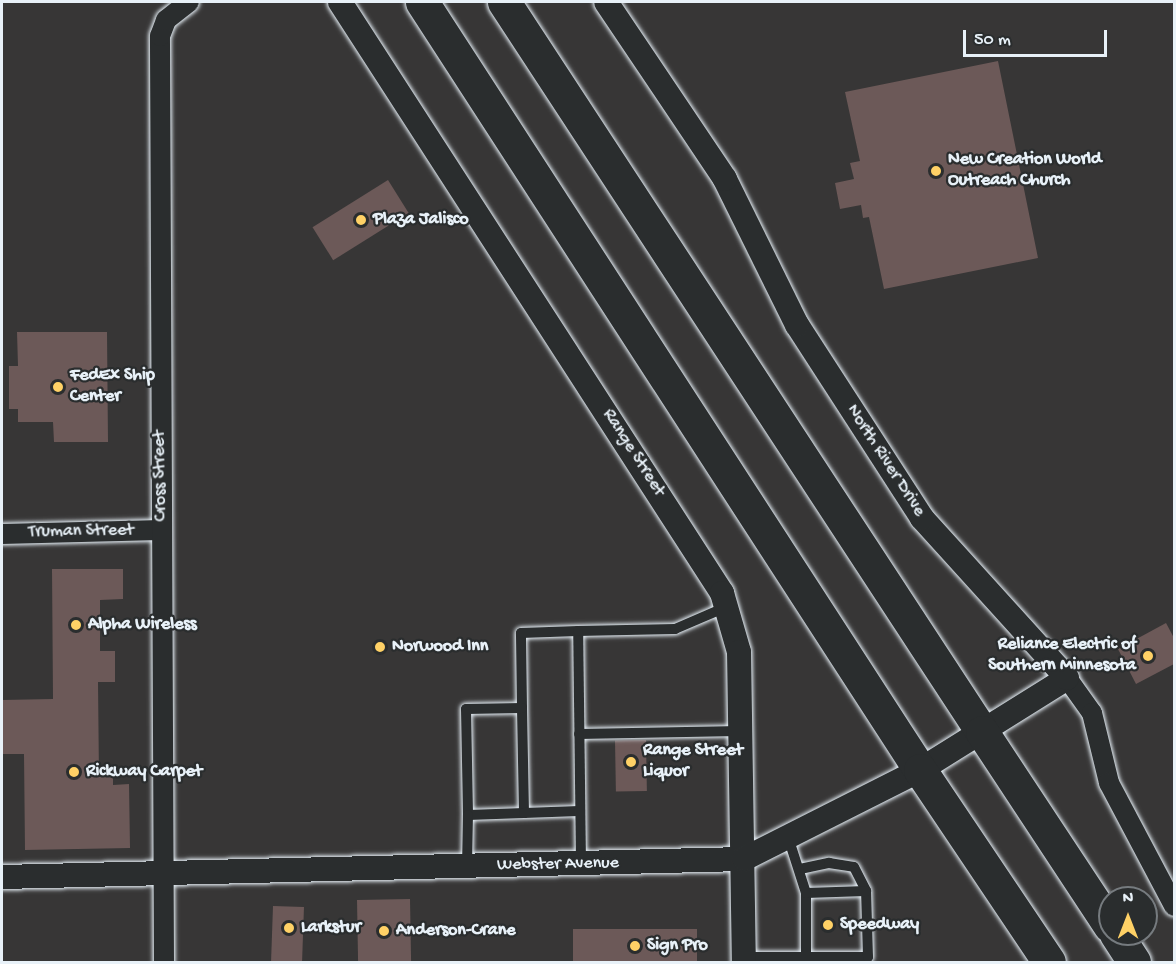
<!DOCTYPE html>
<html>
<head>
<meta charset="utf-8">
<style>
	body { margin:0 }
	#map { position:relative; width:1176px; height:964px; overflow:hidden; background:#373636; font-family:"Gochi Hand",sans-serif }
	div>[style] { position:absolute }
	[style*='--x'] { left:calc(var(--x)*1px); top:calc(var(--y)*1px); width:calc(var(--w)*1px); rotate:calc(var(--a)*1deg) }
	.building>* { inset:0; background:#6c5958; transform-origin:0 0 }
	.roads { filter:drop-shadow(0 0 2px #e8f1f8) drop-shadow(0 0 2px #e8f1f8) }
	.service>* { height:10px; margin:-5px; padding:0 5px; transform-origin:5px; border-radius:5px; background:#2a2d2e }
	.minor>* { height:20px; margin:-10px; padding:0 10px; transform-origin:10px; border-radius:10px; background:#2a2d2e }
	.tertiary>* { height:24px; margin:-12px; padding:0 12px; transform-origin:12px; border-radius:12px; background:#2a2d2e }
	.trunk>* { height:33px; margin:-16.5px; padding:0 16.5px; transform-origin:16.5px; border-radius:16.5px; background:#2a2d2e }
	.motorway>* { height:33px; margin:-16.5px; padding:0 16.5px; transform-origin:16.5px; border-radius:16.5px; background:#2a2d2e }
	.dots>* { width:16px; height:16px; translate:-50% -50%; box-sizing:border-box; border:3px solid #2a2d2e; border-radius:50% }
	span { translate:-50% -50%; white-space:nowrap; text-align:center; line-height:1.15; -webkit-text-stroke:4.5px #2a2d2e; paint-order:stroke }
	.poi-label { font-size:18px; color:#e8f1f8; font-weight:700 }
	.left { translate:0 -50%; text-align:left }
	.right { translate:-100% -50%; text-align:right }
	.street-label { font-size:18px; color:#e8f1f8 }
	.frame { position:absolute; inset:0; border:3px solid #e8f1f8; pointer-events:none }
	.north { position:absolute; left:1098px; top:886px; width:60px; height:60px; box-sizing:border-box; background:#2a2d2e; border:2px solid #767b7f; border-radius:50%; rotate:0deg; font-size:16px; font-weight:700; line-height:24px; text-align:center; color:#e8f1f8 }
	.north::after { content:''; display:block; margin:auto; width:21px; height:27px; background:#ffd166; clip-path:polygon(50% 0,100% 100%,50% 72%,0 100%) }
	.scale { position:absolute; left:963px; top:30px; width:144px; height:27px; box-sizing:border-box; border:3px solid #e8f1f8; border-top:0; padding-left:8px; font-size:18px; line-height:21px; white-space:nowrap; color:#e8f1f8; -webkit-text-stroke:4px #2a2d2e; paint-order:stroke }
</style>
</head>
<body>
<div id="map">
	<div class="building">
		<i style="clip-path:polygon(998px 61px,1038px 258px,884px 289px,869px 217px,863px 218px,861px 205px,840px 209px,835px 183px,854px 179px,850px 163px,860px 161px,845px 92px)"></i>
		<i style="left:388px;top:180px;width:39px;height:89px;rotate:58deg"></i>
		<i style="clip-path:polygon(17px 332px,107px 332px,108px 442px,54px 442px,53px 422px,18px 422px,18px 409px,9px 409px,9px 366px,18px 366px)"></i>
		<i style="clip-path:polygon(52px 569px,123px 569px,123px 599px,100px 600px,100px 651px,115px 651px,115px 682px,98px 682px,99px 776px,113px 775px,113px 785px,129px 784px,130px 848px,25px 850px,24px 754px,2px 754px,2px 700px,53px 699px)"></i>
		<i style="clip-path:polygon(1166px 623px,1174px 638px,1174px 664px,1136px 684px,1118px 649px)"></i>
		<i style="left:646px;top:740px;width:51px;height:31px;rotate:89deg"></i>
		<i style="left:410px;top:899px;width:64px;height:53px;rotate:89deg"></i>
		<i style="left:273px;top:906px;width:31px;height:57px;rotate:2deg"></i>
		<i style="left:697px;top:929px;width:34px;height:124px;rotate:90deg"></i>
	</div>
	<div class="roads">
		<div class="service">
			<i style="--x:522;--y:708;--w:75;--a:-90.8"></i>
			<i style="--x:521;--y:633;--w:57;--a:-2"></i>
			<i style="--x:579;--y:734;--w:161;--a:-1.1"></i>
			<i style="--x:524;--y:813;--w:105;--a:-91.1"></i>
			<i style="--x:522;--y:708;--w:56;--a:179"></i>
			<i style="--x:466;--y:709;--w:106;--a:88.9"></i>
			<i style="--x:468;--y:815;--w:56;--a:-2"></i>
			<i style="--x:524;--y:813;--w:55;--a:-2.1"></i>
			<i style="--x:581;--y:863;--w:232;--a:-90.7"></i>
			<i style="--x:578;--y:631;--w:97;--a:-1.2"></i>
			<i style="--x:675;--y:629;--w:56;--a:-23.3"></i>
			<i style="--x:467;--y:866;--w:51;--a:-88.9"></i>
			<i style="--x:800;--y:869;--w:30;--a:-12"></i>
			<i style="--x:829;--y:863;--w:25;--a:9"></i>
			<i style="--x:854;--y:867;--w:27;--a:63"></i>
			<i style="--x:806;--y:893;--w:65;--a:90"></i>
			<i style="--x:744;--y:957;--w:124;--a:0"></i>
			<i style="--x:868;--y:957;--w:66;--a:-91.7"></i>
			<i style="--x:866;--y:891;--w:60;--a:178.1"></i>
			<i style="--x:806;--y:893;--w:59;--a:-107.8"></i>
		</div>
		<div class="minor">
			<i style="--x:2;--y:534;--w:159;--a:-1.4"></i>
			<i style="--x:1067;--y:678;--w:43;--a:54.5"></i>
			<i style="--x:1092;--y:713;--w:72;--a:76.3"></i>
			<i style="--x:1109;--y:783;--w:139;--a:62.1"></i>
			<i style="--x:164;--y:962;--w:926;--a:-90.25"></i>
			<i style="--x:160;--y:36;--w:17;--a:-69"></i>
			<i style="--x:166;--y:20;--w:29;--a:-38"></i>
		</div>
		<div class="tertiary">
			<i style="--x:340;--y:2;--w:704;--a:57.12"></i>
			<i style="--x:722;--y:593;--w:61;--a:73.9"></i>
			<i style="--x:739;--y:652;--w:310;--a:89.1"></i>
			<i style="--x:2;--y:877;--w:742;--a:-1.39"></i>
			<i style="--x:744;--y:859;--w:197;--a:-26.8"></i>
			<i style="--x:920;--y:770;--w:173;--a:-32"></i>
			<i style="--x:1067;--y:678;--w:216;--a:-132.2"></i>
			<i style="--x:922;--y:518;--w:230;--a:-122.9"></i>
			<i style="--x:797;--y:325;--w:163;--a:-116.3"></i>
			<i style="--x:725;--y:179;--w:213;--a:-123.9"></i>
		</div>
		<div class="trunk">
			<i style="--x:422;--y:2;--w:915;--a:57.04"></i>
			<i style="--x:504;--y:2;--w:873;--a:56.78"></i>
		</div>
		<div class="motorway">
			<i style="--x:982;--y:732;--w:232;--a:56.6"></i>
			<i style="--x:920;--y:770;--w:231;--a:56.1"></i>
			<i style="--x:1116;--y:934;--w:33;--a:57"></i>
		</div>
	</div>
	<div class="dots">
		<i style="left:936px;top:171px;background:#ffd166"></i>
		<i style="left:361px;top:220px;background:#ffd166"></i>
		<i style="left:58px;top:387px;background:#ffd166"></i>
		<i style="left:76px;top:625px;background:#ffd166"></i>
		<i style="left:380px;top:647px;background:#ffd166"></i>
		<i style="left:1148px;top:656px;background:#ffd166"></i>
		<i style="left:631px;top:762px;background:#ffd166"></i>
		<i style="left:74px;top:772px;background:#ffd166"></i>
		<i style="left:828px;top:925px;background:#ffd166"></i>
		<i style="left:289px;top:928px;background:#ffd166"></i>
		<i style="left:384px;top:931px;background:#ffd166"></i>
		<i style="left:635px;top:946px;background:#ffd166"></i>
	</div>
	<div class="poi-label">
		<span class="left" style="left:948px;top:171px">New Creation World<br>Outreach Church</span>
		<span class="left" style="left:373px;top:220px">Plaza Jalisco</span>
		<span class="left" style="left:70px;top:387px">FedEx Ship<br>Center</span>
		<span class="left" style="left:88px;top:625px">Alpha Wireless</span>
		<span class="right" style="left:1136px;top:656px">Reliance Electric of<br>Southern Minnesota</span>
		<span class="left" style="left:392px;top:647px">Norwood Inn</span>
		<span class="left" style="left:643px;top:762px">Range Street<br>Liquor</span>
		<span class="left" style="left:86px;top:772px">Rickway Carpet</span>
		<span class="left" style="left:840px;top:925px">Speedway</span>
		<span class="left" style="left:301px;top:928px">Larkstur</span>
		<span class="left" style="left:396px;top:931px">Anderson-Crane</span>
		<span class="left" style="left:647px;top:946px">Sign Pro</span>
	</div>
	<div class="street-label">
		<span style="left:633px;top:453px;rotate:57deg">Range Street</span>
		<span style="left:885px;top:461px;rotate:57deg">North River Drive</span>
		<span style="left:161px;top:476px;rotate:-91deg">Cross Street</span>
		<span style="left:81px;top:532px;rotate:-1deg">Truman Street</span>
		<span style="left:558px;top:865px;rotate:-1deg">Webster Avenue</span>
	</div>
	<div class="frame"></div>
	<div class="north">N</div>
	<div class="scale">50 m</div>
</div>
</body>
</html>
